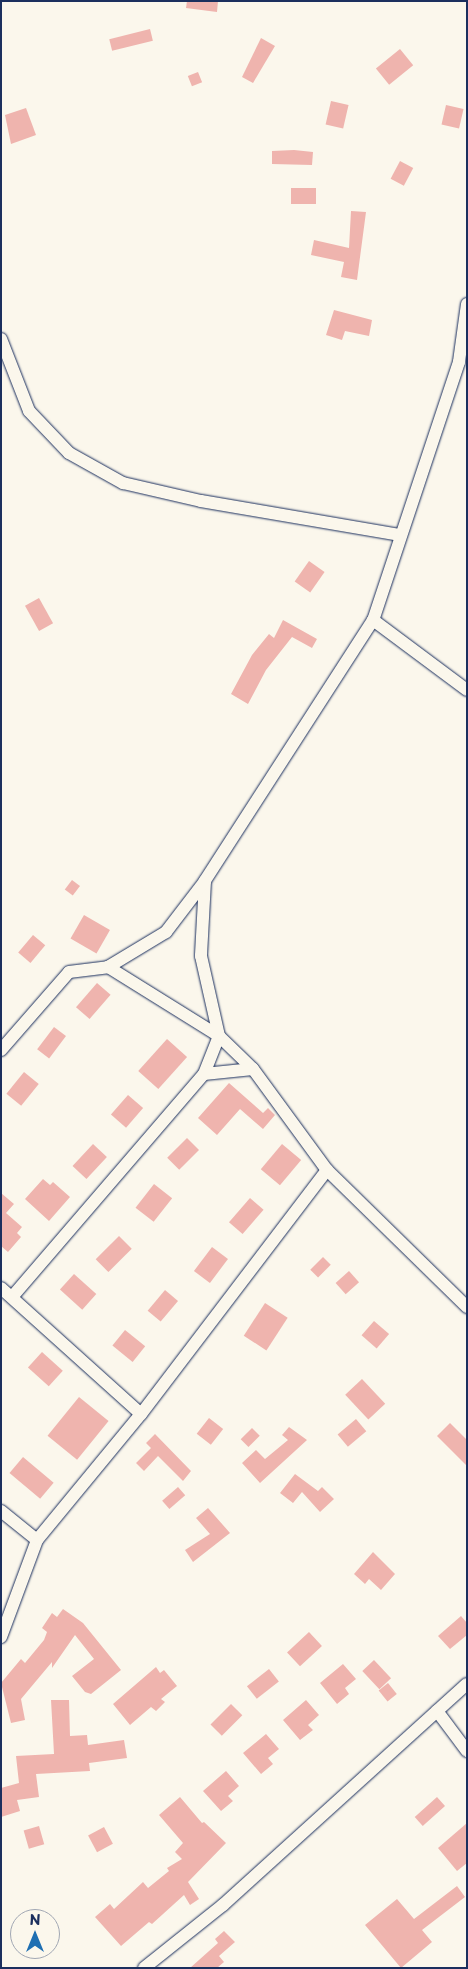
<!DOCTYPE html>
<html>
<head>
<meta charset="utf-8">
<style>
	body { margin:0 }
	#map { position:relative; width:468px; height:1969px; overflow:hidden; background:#fbf7ec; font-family:"Playpen Sans",sans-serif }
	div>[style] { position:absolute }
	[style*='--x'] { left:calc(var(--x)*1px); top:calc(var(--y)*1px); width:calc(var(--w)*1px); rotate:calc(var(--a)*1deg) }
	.building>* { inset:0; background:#efb4ae; transform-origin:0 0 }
	.roads { filter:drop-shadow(0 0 1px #1b2f5e) drop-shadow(0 0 1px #1b2f5e) }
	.minor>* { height:12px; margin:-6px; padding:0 6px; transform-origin:6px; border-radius:6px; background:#fbf7ec }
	span { translate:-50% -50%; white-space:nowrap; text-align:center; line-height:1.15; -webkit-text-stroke:4px #fbf7ec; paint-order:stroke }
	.frame { position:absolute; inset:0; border:2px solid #1b2f5e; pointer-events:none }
	.north { position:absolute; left:10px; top:1909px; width:50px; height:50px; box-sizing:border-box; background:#fbf7ec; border:1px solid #a1a7b3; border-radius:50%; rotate:0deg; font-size:14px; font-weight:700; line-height:20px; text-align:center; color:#1b2f5e }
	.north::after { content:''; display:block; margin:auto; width:18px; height:22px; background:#1f6fb2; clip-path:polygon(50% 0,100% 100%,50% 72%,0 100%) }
</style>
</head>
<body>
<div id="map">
	<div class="building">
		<i style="clip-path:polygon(187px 1px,218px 1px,217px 12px,186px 8px)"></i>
		<i style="left:150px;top:29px;width:12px;height:42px;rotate:76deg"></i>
		<i style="clip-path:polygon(261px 38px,275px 46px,253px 83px,242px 77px)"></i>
		<i style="left:400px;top:49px;width:21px;height:31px;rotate:51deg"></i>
		<i style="left:198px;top:72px;width:11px;height:11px;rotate:68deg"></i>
		<i style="left:331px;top:101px;width:18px;height:24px;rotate:13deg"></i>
		<i style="left:446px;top:105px;width:18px;height:20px;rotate:13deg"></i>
		<i style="clip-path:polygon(26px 108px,36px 135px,11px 144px,5px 115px)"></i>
		<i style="clip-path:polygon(294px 150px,313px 152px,312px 165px,272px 164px,272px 151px)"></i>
		<i style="left:400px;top:161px;width:15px;height:20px;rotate:28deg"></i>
		<i style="left:291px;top:188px;width:25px;height:16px"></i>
		<i style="clip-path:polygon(351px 211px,366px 212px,357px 280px,341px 277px,344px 262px,311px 255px,314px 240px,349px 248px)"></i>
		<i style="clip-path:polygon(334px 310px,372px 320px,369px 336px,345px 331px,342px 340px,326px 335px)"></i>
		<i style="left:309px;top:561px;width:19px;height:25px;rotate:35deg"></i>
		<i style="left:39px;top:598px;width:29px;height:16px;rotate:61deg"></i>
		<i style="clip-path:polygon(283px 620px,317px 639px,312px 648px,292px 637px,266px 670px,248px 704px,231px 694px,252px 655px,269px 634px,274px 638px)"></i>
		<i style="left:72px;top:880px;width:10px;height:12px;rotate:37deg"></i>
		<i style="left:84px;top:915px;width:30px;height:27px;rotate:30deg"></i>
		<i style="left:33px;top:935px;width:16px;height:23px;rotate:40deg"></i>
		<i style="left:97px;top:983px;width:18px;height:32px;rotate:41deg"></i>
		<i style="left:54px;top:1027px;width:15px;height:28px;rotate:37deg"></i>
		<i style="left:167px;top:1039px;width:27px;height:43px;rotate:42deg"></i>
		<i style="left:24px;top:1072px;width:19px;height:28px;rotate:39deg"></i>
		<i style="clip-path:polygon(229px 1083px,263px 1113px,268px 1108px,275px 1115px,263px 1129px,240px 1109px,217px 1135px,198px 1118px)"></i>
		<i style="left:128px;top:1095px;width:20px;height:26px;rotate:41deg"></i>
		<i style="left:187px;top:1138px;width:17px;height:28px;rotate:45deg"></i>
		<i style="left:93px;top:1144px;width:19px;height:30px;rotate:43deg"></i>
		<i style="left:282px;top:1144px;width:25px;height:33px;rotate:40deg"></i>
		<i style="clip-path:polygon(43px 1179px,50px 1185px,53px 1182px,70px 1197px,49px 1221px,25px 1199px)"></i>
		<i style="left:154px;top:1184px;width:23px;height:30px;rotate:38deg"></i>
		<i style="clip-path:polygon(1px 1193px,14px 1204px,6px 1213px,22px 1227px,17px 1233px,21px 1237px,8px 1252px,1px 1246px)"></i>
		<i style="left:250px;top:1198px;width:18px;height:32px;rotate:41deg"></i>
		<i style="left:119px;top:1236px;width:18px;height:33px;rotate:45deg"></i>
		<i style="left:212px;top:1247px;width:20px;height:30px;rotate:37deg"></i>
		<i style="left:323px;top:1257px;width:11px;height:18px;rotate:45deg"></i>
		<i style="left:349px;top:1271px;width:15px;height:18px;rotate:48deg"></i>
		<i style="left:74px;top:1274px;width:30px;height:21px;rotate:42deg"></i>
		<i style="left:165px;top:1290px;width:17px;height:27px;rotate:40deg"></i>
		<i style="left:265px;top:1303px;width:27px;height:39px;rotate:33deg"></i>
		<i style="left:374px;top:1321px;width:20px;height:19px;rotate:41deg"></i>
		<i style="left:125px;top:1330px;width:26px;height:20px;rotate:39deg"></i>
		<i style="left:42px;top:1352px;width:28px;height:21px;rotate:42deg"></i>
		<i style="left:362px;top:1379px;width:34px;height:23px;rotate:47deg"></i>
		<i style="left:79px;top:1397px;width:38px;height:50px;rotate:39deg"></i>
		<i style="left:209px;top:1418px;width:18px;height:20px;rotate:38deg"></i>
		<i style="left:356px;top:1419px;width:16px;height:24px;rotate:50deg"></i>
		<i style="clip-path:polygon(450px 1423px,467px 1440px,467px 1466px,437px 1436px)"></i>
		<i style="clip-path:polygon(289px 1427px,307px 1440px,260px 1483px,242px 1463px,256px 1450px,265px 1459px,288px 1440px,282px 1435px)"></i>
		<i style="left:252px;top:1428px;width:11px;height:16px;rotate:45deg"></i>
		<i style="clip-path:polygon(155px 1434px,191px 1471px,183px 1481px,158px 1456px,144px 1471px,136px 1463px,151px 1448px,146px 1443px)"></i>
		<i style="left:23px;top:1457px;width:40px;height:21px;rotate:40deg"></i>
		<i style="clip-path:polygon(295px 1474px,318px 1491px,322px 1487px,334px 1499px,320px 1512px,302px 1492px,293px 1503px,280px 1493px)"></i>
		<i style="left:178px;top:1487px;width:11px;height:21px;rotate:49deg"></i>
		<i style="clip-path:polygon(208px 1508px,230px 1533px,193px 1562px,185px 1550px,210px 1534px,196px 1518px)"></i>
		<i style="clip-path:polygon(373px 1552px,395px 1574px,381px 1590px,369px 1579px,365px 1584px,354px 1574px)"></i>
		<i style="clip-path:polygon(63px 1609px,83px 1623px,121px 1670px,91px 1694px,85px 1692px,72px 1676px,94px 1659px,75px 1635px,52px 1668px,52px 1662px,21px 1699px,25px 1720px,11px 1723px,1px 1683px,21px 1659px,25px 1663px,44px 1640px,47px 1632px,42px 1628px,52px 1613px,57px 1617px)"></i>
		<i style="clip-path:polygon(461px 1616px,467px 1623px,467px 1635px,450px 1649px,438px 1636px)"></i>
		<i style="left:309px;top:1632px;width:19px;height:30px;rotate:47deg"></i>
		<i style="left:374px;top:1660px;width:25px;height:16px;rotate:47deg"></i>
		<i style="clip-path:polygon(343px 1664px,356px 1679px,345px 1688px,349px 1694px,337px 1704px,320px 1683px)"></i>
		<i style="clip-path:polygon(156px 1667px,160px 1673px,164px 1670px,177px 1686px,161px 1699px,165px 1702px,156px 1711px,151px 1707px,130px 1725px,113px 1704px)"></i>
		<i style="left:269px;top:1669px;width:16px;height:28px;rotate:52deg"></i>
		<i style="left:388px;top:1683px;width:14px;height:12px;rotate:51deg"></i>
		<i style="clip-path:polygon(51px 1700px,69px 1700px,70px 1736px,87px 1735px,88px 1745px,124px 1740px,127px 1758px,89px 1763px,90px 1771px,36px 1774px,39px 1797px,17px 1800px,20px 1811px,1px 1817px,1px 1788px,19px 1783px,16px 1756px,54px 1754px)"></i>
		<i style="clip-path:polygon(306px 1700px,319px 1715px,308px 1725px,313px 1730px,300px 1740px,283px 1720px)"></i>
		<i style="left:231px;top:1704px;width:16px;height:29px;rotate:45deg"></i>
		<i style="clip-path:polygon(266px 1734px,279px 1749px,268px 1758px,273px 1764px,261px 1774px,243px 1753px)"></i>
		<i style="clip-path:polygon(226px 1771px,239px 1786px,228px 1796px,233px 1801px,221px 1811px,203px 1791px)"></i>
		<i style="clip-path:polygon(180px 1797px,202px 1823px,204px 1822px,226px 1843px,188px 1882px,199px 1899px,190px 1905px,184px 1895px,152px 1924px,149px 1922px,121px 1946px,95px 1917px,110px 1904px,114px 1909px,143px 1882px,148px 1888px,169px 1871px,167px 1868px,182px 1859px,175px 1852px,183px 1843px,159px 1815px)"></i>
		<i style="left:437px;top:1797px;width:12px;height:30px;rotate:48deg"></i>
		<i style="clip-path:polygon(467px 1823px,467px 1863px,457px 1871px,438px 1848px)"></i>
		<i style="left:39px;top:1826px;width:19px;height:16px;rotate:74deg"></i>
		<i style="left:104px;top:1827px;width:19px;height:18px;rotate:62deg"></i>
		<i style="clip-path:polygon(457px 1886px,465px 1897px,422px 1930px,432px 1942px,401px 1968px,365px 1925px,397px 1899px,414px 1919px)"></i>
		<i style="clip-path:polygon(224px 1931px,235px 1942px,219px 1956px,224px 1962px,217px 1968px,190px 1968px,218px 1943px,215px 1939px)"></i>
	</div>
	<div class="roads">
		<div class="minor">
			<i style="--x:467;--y:304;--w:59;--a:97.9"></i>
			<i style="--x:459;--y:362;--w:272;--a:108.4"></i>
			<i style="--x:373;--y:620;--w:310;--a:122.8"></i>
			<i style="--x:205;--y:881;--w:75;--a:93.1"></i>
			<i style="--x:201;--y:956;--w:82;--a:77.3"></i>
			<i style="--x:219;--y:1036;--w:47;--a:44.1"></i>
			<i style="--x:253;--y:1069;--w:125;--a:53.8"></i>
			<i style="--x:327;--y:1170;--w:196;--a:44.4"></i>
			<i style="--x:1;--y:339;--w:77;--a:68.7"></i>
			<i style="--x:29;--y:411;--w:58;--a:46.4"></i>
			<i style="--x:69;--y:453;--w:62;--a:29.1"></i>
			<i style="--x:123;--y:483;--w:80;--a:13"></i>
			<i style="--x:201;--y:501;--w:201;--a:9.7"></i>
			<i style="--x:373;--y:620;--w:117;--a:36.7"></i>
			<i style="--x:1;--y:1050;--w:103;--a:-48.9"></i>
			<i style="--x:69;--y:972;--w:39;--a:-7"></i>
			<i style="--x:108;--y:967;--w:68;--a:-31.1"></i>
			<i style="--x:166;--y:932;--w:64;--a:-52.6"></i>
			<i style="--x:204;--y:1074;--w:49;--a:-5.8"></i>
			<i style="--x:1;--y:1288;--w:188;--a:42"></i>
			<i style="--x:12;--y:1297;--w:294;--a:-49.3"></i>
			<i style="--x:204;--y:1074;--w:41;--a:-68.5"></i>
			<i style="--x:219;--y:1036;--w:131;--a:-148.1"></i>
			<i style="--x:1;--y:1511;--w:46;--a:38.9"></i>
			<i style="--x:1;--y:1637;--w:103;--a:-69.6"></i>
			<i style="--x:37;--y:1540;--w:163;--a:-50.5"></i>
			<i style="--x:141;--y:1414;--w:307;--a:-52.7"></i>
			<i style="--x:437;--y:1711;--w:50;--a:53.1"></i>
			<i style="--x:144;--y:1968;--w:101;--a:-38.6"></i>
			<i style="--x:223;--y:1905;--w:329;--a:-42.2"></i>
		</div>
	</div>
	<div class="frame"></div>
	<div class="north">N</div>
</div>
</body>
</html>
